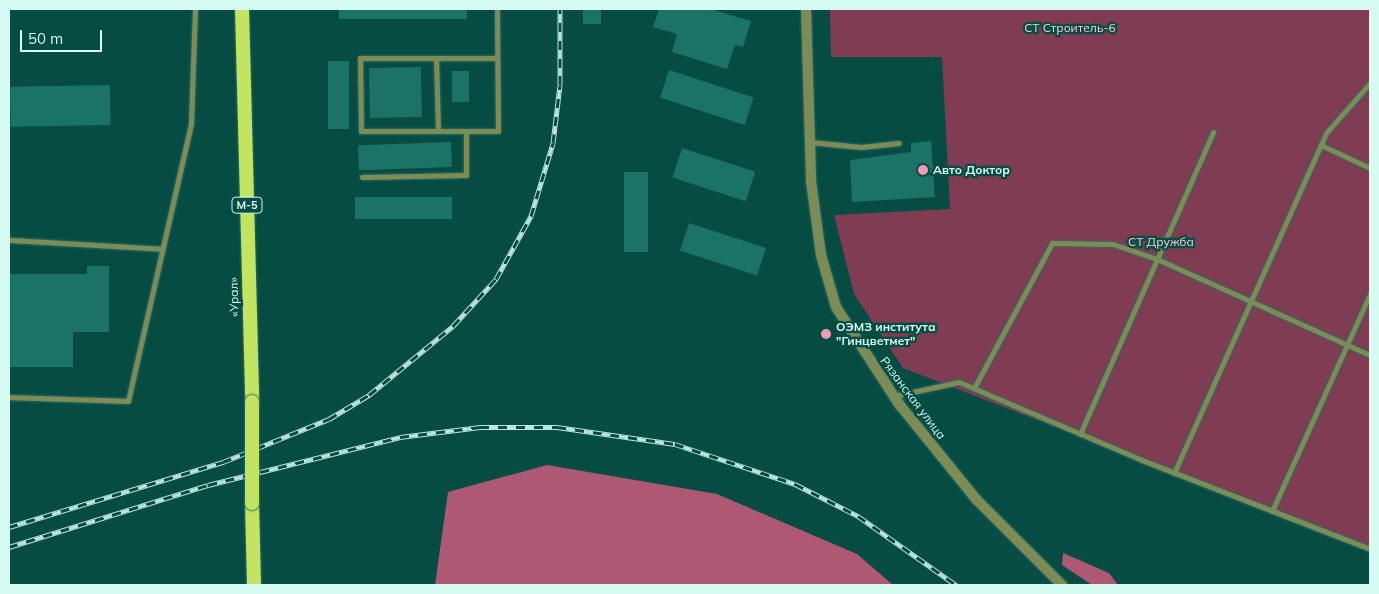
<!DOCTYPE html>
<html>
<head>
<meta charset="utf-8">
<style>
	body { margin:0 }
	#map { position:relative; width:1379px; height:594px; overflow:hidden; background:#064c43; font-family:Mulish,sans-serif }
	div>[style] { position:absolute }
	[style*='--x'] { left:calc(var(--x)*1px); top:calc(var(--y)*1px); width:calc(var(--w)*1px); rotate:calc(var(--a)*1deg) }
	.green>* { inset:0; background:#803c52 }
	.forest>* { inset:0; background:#ad5973 }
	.building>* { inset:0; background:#1b7266; transform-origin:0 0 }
	.roads { filter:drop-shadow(0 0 1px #2b6c63) drop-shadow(0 0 1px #2b6c63) }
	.service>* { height:5px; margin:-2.5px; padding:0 2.5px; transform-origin:2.5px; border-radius:2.5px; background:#7d8c56 }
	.tertiary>* { height:10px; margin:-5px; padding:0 5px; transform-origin:5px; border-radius:5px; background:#7d8c56 }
	.trunk>* { height:14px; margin:-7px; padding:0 7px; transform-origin:7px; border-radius:7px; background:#c2e461 }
	.rail>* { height:5px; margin-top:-2.5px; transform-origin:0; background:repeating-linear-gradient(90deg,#064c43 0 9px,#bce6de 0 18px); box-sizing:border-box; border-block:1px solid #bce6de }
	.bridges { filter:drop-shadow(0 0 1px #2b6c63) drop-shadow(0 0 1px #2b6c63) }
	.trunk-bridge>* { height:14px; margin:-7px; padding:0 7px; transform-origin:7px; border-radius:7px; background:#c2e461 }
	.dots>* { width:14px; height:14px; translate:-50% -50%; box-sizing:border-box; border:2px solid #064c43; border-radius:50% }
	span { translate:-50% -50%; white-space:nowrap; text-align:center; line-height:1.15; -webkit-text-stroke:4.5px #064c43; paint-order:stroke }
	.shield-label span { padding:1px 4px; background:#064c43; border:1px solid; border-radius:4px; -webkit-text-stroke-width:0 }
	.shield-label { font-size:11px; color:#d5fbf3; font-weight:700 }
	.park-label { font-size:12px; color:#fcccd8 }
	.poi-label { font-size:12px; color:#d5fbf3; font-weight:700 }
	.left { translate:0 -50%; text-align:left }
	.street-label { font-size:12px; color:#d5fbf3 }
	.frame { position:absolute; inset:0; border:10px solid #d5fbf3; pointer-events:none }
	.scale { position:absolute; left:20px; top:30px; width:82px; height:22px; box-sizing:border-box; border:2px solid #d5fbf3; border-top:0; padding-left:6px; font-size:15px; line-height:18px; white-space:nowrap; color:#d5fbf3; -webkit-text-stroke:4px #064c43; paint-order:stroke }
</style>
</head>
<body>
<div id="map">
	<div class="green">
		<i style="clip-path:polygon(830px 9px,1370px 9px,1370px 549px,903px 368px,854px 294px,834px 215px,950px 209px,942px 57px,831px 57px)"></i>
	</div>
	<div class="forest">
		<i style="clip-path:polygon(547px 465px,717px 494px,857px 554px,893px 585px,435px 585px,448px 492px)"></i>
		<i style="clip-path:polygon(1063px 553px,1109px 573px,1118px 585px,1092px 585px,1062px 565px)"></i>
	</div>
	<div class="building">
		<i style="left:339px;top:9px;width:128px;height:10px"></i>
		<i style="left:583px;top:9px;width:18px;height:15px"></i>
		<i style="clip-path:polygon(659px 9px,710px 9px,751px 21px,743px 47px,735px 45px,727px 69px,672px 52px,677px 34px,653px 27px)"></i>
		<i style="left:328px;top:61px;width:21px;height:68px"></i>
		<i style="left:421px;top:67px;width:50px;height:52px;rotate:89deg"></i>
		<i style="left:669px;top:70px;width:89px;height:29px;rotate:18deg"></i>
		<i style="left:452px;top:71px;width:17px;height:31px"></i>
		<i style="left:110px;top:85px;width:40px;height:100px;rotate:89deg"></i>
		<i style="clip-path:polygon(931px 141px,935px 197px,852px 202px,850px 160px,911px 152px,911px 143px)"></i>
		<i style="left:451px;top:142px;width:25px;height:93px;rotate:88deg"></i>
		<i style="left:682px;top:148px;width:77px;height:31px;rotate:18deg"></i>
		<i style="left:624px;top:172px;width:24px;height:80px"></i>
		<i style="left:355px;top:197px;width:97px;height:22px"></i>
		<i style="left:689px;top:223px;width:81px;height:29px;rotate:18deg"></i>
		<i style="clip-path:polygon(87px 266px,109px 266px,109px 332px,73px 332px,73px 367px,9px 367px,9px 274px,87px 274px)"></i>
	</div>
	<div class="roads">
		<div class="service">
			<i style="--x:436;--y:58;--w:73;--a:88.4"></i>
			<i style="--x:497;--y:58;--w:137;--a:180"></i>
			<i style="--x:360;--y:58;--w:73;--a:89.2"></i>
			<i style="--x:361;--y:131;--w:137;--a:0"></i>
			<i style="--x:498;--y:131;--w:122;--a:-90.5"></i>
			<i style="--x:810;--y:142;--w:51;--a:5.6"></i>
			<i style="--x:861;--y:147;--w:38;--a:-6"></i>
			<i style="--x:1321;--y:145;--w:54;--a:25.1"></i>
			<i style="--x:362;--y:177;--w:104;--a:-1.1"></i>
			<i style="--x:466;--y:175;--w:44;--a:-90"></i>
			<i style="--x:9;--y:240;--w:154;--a:3.3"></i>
			<i style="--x:974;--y:388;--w:165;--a:-61.7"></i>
			<i style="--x:1052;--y:243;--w:61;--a:0.9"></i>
			<i style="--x:1113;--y:244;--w:46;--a:18.8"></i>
			<i style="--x:1157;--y:259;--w:234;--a:24.3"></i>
			<i style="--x:894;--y:396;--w:66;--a:-12.2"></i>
			<i style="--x:959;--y:382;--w:199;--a:23.1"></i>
			<i style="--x:1142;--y:460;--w:245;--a:21.3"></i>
			<i style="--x:9;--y:397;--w:119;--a:1.9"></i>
			<i style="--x:128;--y:401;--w:285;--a:-77.2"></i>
			<i style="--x:191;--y:123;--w:114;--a:-88"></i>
			<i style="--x:1080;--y:434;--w:330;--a:-66.2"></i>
			<i style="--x:1174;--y:473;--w:372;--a:-65.9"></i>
			<i style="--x:1326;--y:133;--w:67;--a:-48.7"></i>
			<i style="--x:1272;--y:511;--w:238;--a:-65.7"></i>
		</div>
		<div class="tertiary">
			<i style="--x:806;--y:9;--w:172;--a:88.3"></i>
			<i style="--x:811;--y:181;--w:75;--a:82.3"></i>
			<i style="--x:821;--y:255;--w:54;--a:73.9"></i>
			<i style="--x:836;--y:307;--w:116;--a:57"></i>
			<i style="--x:899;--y:404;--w:122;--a:51"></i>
			<i style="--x:976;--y:499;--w:122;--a:45"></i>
		</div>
		<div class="trunk">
			<i style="--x:242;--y:9;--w:393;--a:88.5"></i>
			<i style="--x:252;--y:503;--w:82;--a:88.6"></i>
		</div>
	</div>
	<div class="rail">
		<i style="--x:9;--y:527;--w:224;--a:-16.9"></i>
		<i style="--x:223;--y:462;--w:114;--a:-22.1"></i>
		<i style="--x:329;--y:419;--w:47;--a:-31"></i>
		<i style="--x:369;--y:395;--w:109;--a:-39.4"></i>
		<i style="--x:453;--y:326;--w:64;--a:-47.5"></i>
		<i style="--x:496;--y:279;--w:72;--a:-60.9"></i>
		<i style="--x:531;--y:216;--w:76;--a:-73.2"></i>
		<i style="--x:553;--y:143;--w:58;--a:-83.1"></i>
		<i style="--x:560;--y:85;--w:76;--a:-90"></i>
		<i style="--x:9;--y:547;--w:208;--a:-17.3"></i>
		<i style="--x:208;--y:485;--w:198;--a:-14"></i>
		<i style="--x:400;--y:437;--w:81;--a:-7.1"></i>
		<i style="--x:480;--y:427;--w:77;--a:0"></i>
		<i style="--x:557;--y:427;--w:119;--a:8.2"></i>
		<i style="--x:675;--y:444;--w:126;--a:18.4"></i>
		<i style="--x:795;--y:484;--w:71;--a:26.9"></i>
		<i style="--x:858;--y:516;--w:120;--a:35.1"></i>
	</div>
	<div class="bridges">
		<div class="trunk-bridge">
			<i style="--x:252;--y:402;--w:101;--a:90"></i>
		</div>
	</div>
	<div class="dots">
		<i style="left:923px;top:170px;background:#f19ab2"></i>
		<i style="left:826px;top:334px;background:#f19ab2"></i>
	</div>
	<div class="shield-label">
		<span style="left:247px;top:205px">М-5</span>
	</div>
	<div class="park-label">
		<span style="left:1070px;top:28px">СТ Строитель-6</span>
		<span style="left:1161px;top:242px">СТ Дружба</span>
	</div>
	<div class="poi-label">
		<span class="left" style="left:933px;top:170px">Авто Доктор</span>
		<span class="left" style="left:836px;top:334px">ОЭМЗ института<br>"Гинцветмет"</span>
	</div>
	<div class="street-label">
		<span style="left:234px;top:297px;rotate:-91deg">«Урал»</span>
		<span style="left:913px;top:398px;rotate:53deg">Рязанская улица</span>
	</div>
	<div class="frame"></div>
	<div class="scale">50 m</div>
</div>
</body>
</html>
